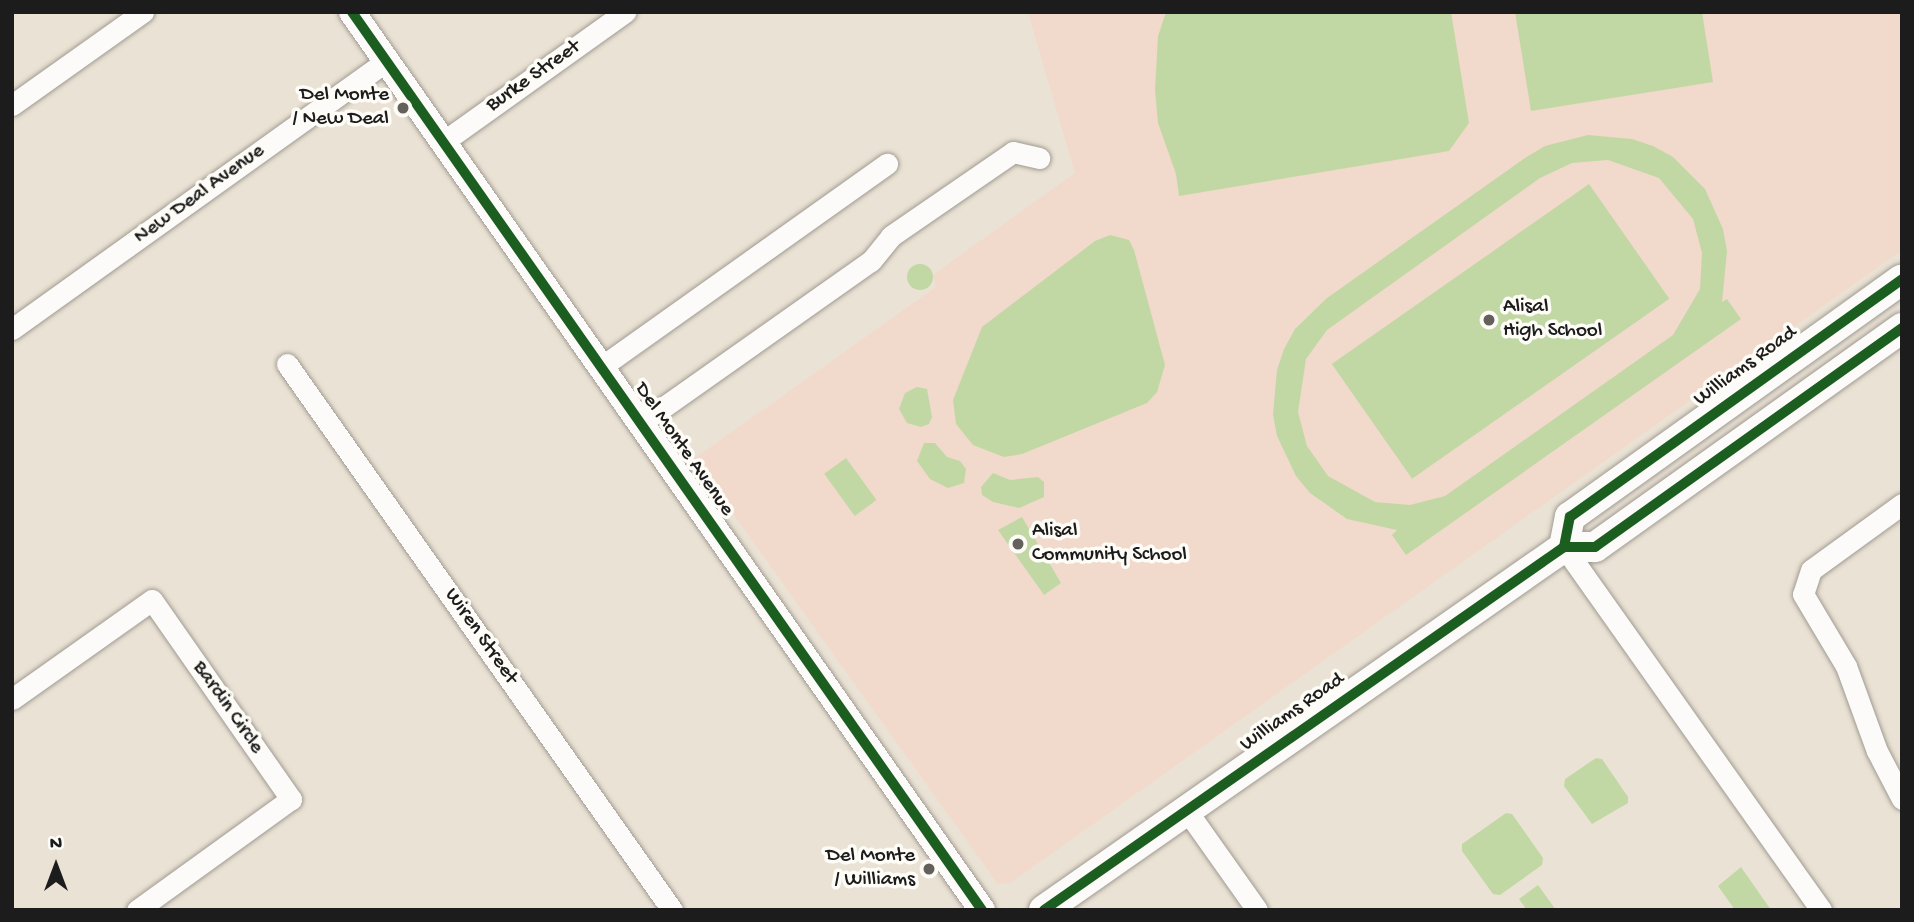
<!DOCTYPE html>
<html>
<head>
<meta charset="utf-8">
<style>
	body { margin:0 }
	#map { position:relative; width:1914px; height:922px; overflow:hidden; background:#eae2d4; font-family:"Gochi Hand",sans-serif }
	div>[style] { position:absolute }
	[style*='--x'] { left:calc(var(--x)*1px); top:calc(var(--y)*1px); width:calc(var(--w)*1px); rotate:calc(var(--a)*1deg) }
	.built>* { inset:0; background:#f1d9cb }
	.green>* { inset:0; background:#c2d8a4; transform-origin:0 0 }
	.round { border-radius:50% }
	.roads { filter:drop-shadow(0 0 2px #a09b93) drop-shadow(0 0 2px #a09b93) }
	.minor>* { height:21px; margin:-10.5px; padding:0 10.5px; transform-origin:10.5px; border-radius:10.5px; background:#fcfbf9 }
	.tertiary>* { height:26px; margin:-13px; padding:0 13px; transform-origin:13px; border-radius:13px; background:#fcfbf9 }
	.secondary>* { height:30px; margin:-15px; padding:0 15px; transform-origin:15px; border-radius:15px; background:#fcfbf9 }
	.cycleway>* { height:10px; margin:-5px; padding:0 5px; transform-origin:5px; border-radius:5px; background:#1b5e20 }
	.dots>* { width:19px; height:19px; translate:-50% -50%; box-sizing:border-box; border:4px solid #fdfcf7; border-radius:50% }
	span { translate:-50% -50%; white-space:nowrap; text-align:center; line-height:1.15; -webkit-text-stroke:7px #fdfcf7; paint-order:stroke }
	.street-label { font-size:21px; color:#1c1c1c }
	.poi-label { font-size:21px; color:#1c1c1c }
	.right { translate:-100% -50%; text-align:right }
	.left { translate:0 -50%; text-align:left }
	.frame { position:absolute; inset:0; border:14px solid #1c1c1c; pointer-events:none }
	.north { position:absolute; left:21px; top:831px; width:70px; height:70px; -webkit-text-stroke:5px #fdfcf7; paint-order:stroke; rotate:0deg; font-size:19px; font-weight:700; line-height:28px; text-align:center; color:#1c1c1c }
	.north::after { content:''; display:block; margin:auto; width:24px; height:32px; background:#1c1c1c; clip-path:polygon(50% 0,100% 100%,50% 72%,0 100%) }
</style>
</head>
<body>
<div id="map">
	<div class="built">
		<i style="clip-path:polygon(1028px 12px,1902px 12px,1902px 250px,1010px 883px,998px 884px,694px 459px,936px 287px,933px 275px,1075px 173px)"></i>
	</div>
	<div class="green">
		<i style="clip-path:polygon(1166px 12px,1451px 12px,1469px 123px,1449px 151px,1179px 196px,1176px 174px,1158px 123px,1155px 90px,1158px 36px)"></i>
		<i style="clip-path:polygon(1515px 12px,1702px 12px,1713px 82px,1531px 111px)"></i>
		<i style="clip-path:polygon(evenodd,1588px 135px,1632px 139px,1653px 146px,1673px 157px,1705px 189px,1723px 229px,1727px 251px,1722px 302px,1727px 299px,1741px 319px,1406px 555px,1392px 535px,1397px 530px,1347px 519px,1310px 493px,1296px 476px,1277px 436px,1273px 414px,1277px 370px,1284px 349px,1295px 329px,1327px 298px,1525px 158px,1545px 146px,1588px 135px,1608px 160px,1659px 178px,1693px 219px,1702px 253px,1700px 289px,1673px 335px,1445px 496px,1410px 505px,1375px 502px,1328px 476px,1307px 446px,1298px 412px,1306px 359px,1327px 330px,1540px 178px,1572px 163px,1608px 160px)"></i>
		<i style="left:1589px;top:184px;width:140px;height:314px;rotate:55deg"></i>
		<i style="clip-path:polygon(1110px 235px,1129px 240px,1134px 250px,1165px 365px,1157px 392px,1147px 403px,1022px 454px,1004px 457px,973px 445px,956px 424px,953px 400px,982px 327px,1095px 241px)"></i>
		<i class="round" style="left:907px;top:264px;width:26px;height:26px"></i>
		<i style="clip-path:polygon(917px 387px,927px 389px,932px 417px,929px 424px,921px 427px,907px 423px,899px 409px,905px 393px)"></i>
		<i style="clip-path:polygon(924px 443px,935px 443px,947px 457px,960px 461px,966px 469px,964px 483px,948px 488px,930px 479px,917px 461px)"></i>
		<i style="left:846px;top:458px;width:52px;height:27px;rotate:54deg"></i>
		<i style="clip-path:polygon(993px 473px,1010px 480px,1038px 477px,1044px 482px,1044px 497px,1019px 508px,993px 502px,982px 495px,981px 487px)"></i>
		<i style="clip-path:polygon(1022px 517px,1061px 583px,1044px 595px,998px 530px)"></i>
		<i style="clip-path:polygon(1596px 758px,1602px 759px,1628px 797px,1628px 803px,1592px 824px,1564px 786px,1565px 779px)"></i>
		<i style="clip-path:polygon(1506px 813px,1512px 814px,1543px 858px,1542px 865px,1500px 895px,1493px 894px,1462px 851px,1462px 844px)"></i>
		<i style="clip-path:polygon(1741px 867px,1771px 910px,1735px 910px,1718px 886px)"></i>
		<i style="clip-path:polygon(1538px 885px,1556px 910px,1527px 910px,1519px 899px)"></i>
	</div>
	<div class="roads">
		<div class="minor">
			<i style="--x:12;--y:105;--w:161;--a:-35.4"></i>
			<i style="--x:443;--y:142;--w:224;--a:-35.5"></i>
			<i style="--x:12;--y:329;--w:461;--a:-35.6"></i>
			<i style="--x:287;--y:364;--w:668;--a:54.81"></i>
			<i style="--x:601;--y:367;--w:351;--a:-35.4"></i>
			<i style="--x:641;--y:423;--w:281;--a:-35.2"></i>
			<i style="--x:871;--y:261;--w:32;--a:-51"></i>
			<i style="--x:891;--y:236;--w:148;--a:-34.5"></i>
			<i style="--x:1013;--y:152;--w:27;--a:13"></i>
			<i style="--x:1902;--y:504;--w:112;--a:144"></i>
			<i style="--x:1811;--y:570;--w:25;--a:108"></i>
			<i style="--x:1803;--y:594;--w:84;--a:59.2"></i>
			<i style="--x:1846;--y:666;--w:90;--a:70"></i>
			<i style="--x:1877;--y:751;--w:54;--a:62.5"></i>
			<i style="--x:1564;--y:547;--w:445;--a:54.7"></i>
			<i style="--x:12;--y:699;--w:171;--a:-35.3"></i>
			<i style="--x:152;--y:600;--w:243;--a:55.1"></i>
			<i style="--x:291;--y:799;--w:190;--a:144.2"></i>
			<i style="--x:1187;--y:811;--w:121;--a:54.7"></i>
		</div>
		<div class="tertiary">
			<i style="--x:352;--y:12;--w:1097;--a:54.95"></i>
		</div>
		<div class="secondary">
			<i style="--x:1564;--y:547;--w:31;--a:-79"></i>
			<i style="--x:1570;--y:517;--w:408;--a:-35.6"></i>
			<i style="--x:1044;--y:910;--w:634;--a:-34.92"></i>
			<i style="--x:1564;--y:547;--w:31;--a:0"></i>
			<i style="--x:1595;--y:547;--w:377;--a:-35.5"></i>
		</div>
	</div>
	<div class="cycleway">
		<i style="--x:352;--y:12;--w:1097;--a:54.95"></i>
		<i style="--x:1564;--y:547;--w:31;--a:-79"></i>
		<i style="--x:1570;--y:517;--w:408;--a:-35.6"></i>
		<i style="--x:1044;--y:910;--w:634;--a:-34.92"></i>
		<i style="--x:1564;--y:547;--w:31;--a:0"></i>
		<i style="--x:1595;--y:547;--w:377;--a:-35.5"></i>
	</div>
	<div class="dots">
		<i style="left:403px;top:108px;background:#64615c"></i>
		<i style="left:1489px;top:320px;background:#64615c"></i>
		<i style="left:1018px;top:544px;background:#64615c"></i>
		<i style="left:929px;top:869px;background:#64615c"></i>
	</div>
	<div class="street-label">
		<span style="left:534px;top:77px;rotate:-35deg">Burke Street</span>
		<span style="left:200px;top:195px;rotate:-36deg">New Deal Avenue</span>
		<span style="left:1746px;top:367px;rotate:-36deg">Williams Road</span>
		<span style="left:683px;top:450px;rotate:55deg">Del Monte Avenue</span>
		<span style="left:480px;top:637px;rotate:55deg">Wiren Street</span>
		<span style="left:227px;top:708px;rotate:55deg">Bardin Circle</span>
		<span style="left:1293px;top:713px;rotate:-35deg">Williams Road</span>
	</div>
	<div class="poi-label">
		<span class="right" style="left:389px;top:108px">Del Monte<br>/ New Deal</span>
		<span class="left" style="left:1503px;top:320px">Alisal<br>High School</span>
		<span class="left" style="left:1032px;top:544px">Alisal<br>Community School</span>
		<span class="right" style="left:915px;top:869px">Del Monte<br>/ Williams</span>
	</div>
	<div class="frame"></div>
	<div class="north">N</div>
</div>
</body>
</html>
